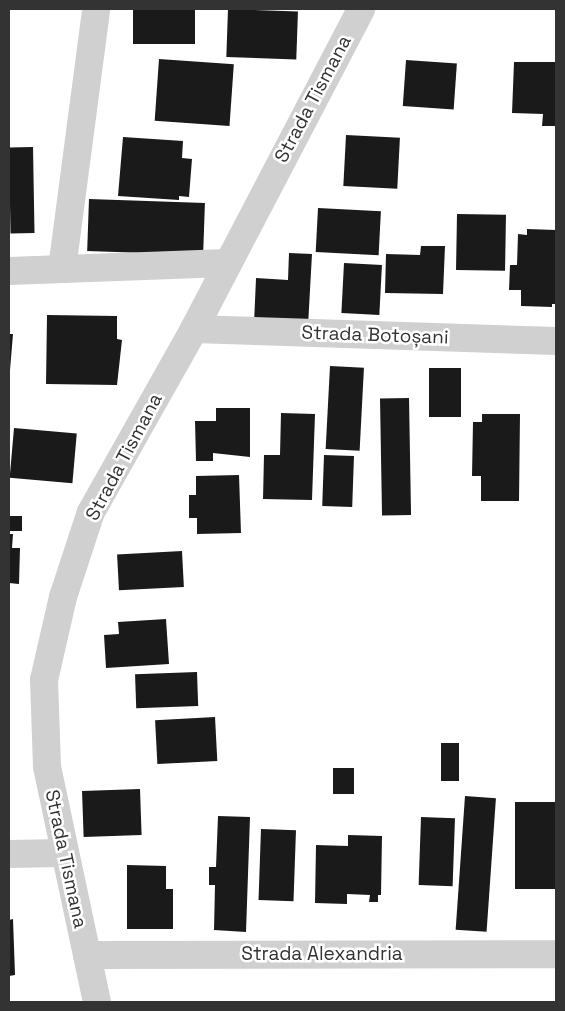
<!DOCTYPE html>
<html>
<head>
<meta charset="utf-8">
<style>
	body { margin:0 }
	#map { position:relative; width:565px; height:1011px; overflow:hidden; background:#fff; font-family:"Space Grotesk",sans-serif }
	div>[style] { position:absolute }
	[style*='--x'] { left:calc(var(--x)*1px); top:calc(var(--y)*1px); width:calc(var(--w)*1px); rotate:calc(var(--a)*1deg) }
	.building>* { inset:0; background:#1a1a1a; transform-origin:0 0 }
	.minor>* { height:28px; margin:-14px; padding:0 14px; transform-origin:14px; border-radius:14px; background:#d0d0d0 }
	span { translate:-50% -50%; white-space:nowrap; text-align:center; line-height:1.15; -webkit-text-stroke:5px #fff; paint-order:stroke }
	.street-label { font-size:19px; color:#333 }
	.frame { position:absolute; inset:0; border:10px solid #333; pointer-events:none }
</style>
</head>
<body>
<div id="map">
	<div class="building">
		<i style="left:133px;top:9px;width:62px;height:35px"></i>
		<i style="left:228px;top:9px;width:70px;height:48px;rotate:2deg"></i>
		<i style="left:159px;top:59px;width:75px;height:62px;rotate:4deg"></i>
		<i style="left:406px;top:60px;width:51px;height:46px;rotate:4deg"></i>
		<i style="clip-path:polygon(514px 62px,556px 62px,556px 126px,542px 126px,543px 114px,512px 113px)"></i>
		<i style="left:346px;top:135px;width:54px;height:51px;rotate:3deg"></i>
		<i style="clip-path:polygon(123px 137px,183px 141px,182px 158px,192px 159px,189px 197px,179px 196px,179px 200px,118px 196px)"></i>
		<i style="left:33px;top:147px;width:86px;height:24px;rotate:89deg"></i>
		<i style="left:89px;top:199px;width:116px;height:52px;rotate:2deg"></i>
		<i style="left:318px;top:208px;width:63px;height:44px;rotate:3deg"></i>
		<i style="left:457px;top:214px;width:49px;height:56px;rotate:1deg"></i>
		<i style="clip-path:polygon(527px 229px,556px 230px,556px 304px,552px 304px,552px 307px,521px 306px,521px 290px,509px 290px,510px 265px,517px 265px,518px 234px,527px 235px)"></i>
		<i style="clip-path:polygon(421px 246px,445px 246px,443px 294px,385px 293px,386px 254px,420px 255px)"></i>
		<i style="clip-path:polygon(289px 253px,312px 254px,308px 326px,254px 324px,256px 278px,288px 280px)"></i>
		<i style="left:344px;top:263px;width:38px;height:50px;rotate:3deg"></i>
		<i style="clip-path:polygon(47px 315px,117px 316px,117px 339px,122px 340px,117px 385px,46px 384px)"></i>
		<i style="clip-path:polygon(9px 334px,13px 334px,10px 370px,9px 370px)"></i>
		<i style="left:330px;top:366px;width:34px;height:83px;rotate:3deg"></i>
		<i style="left:429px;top:368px;width:32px;height:49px"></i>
		<i style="left:409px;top:398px;width:117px;height:29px;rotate:89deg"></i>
		<i style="clip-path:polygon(216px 408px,250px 408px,250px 457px,213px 453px,213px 461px,196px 461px,195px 421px,216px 421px)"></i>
		<i style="clip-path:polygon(281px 413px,315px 414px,312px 500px,263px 499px,264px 455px,280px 455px)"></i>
		<i style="clip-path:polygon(482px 414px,520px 414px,519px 501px,481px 501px,481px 476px,472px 476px,473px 422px,482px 422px)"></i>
		<i style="left:14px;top:428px;width:63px;height:50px;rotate:5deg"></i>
		<i style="left:324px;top:455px;width:30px;height:51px;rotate:2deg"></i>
		<i style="clip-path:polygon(239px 475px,241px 533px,197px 534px,197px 518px,189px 518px,189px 495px,196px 495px,196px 476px)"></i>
		<i style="left:9px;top:516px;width:13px;height:15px"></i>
		<i style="clip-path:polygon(9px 534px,13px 534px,12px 548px,20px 548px,19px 584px,9px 583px)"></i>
		<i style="left:182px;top:551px;width:36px;height:65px;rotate:87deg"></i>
		<i style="clip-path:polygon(166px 619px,169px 664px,106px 668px,104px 635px,119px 634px,118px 622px)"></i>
		<i style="left:197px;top:672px;width:34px;height:62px;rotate:88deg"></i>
		<i style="left:215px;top:717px;width:44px;height:60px;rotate:87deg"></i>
		<i style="left:441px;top:743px;width:18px;height:38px"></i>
		<i style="left:333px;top:768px;width:21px;height:26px"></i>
		<i style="left:140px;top:789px;width:46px;height:58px;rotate:88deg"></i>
		<i style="left:465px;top:796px;width:31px;height:134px;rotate:4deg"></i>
		<i style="left:515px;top:802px;width:41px;height:87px"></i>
		<i style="clip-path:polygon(218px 816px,250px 817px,246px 932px,214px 930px,215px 885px,209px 885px,209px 867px,216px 867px)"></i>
		<i style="left:421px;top:817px;width:34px;height:68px;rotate:2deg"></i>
		<i style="left:261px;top:829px;width:35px;height:71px;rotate:2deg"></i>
		<i style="clip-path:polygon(348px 835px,382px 836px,381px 895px,378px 895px,378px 902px,369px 902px,370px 895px,347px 894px,347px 904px,315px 903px,316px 845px,348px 846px)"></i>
		<i style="clip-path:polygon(127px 865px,166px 866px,166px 889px,173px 889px,173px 929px,127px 929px)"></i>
		<i style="clip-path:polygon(13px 919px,15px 975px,9px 976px,9px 920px)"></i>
	</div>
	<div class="minor">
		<i style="--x:62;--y:269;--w:262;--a:-82.5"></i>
		<i style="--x:9;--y:271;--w:218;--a:-2.1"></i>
		<i style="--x:194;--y:329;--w:362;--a:1.9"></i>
		<i style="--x:9;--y:854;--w:55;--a:-1"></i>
		<i style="--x:87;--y:955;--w:469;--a:-0.1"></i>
		<i style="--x:97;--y:1002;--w:241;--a:-102"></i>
		<i style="--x:47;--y:766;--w:86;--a:-92"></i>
		<i style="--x:44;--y:680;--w:85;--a:-77.1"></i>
		<i style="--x:63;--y:597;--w:89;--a:-71.8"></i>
		<i style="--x:91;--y:512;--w:210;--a:-60.6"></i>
		<i style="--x:194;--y:329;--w:361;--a:-62.4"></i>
	</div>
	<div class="street-label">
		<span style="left:313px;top:99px;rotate:-62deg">Strada Tismana</span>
		<span style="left:375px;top:335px;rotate:2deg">Strada Botoșani</span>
		<span style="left:124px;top:457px;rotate:-62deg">Strada Tismana</span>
		<span style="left:66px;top:859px;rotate:78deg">Strada Tismana</span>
		<span style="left:322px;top:954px">Strada Alexandria</span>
	</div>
	<div class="frame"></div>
</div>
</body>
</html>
